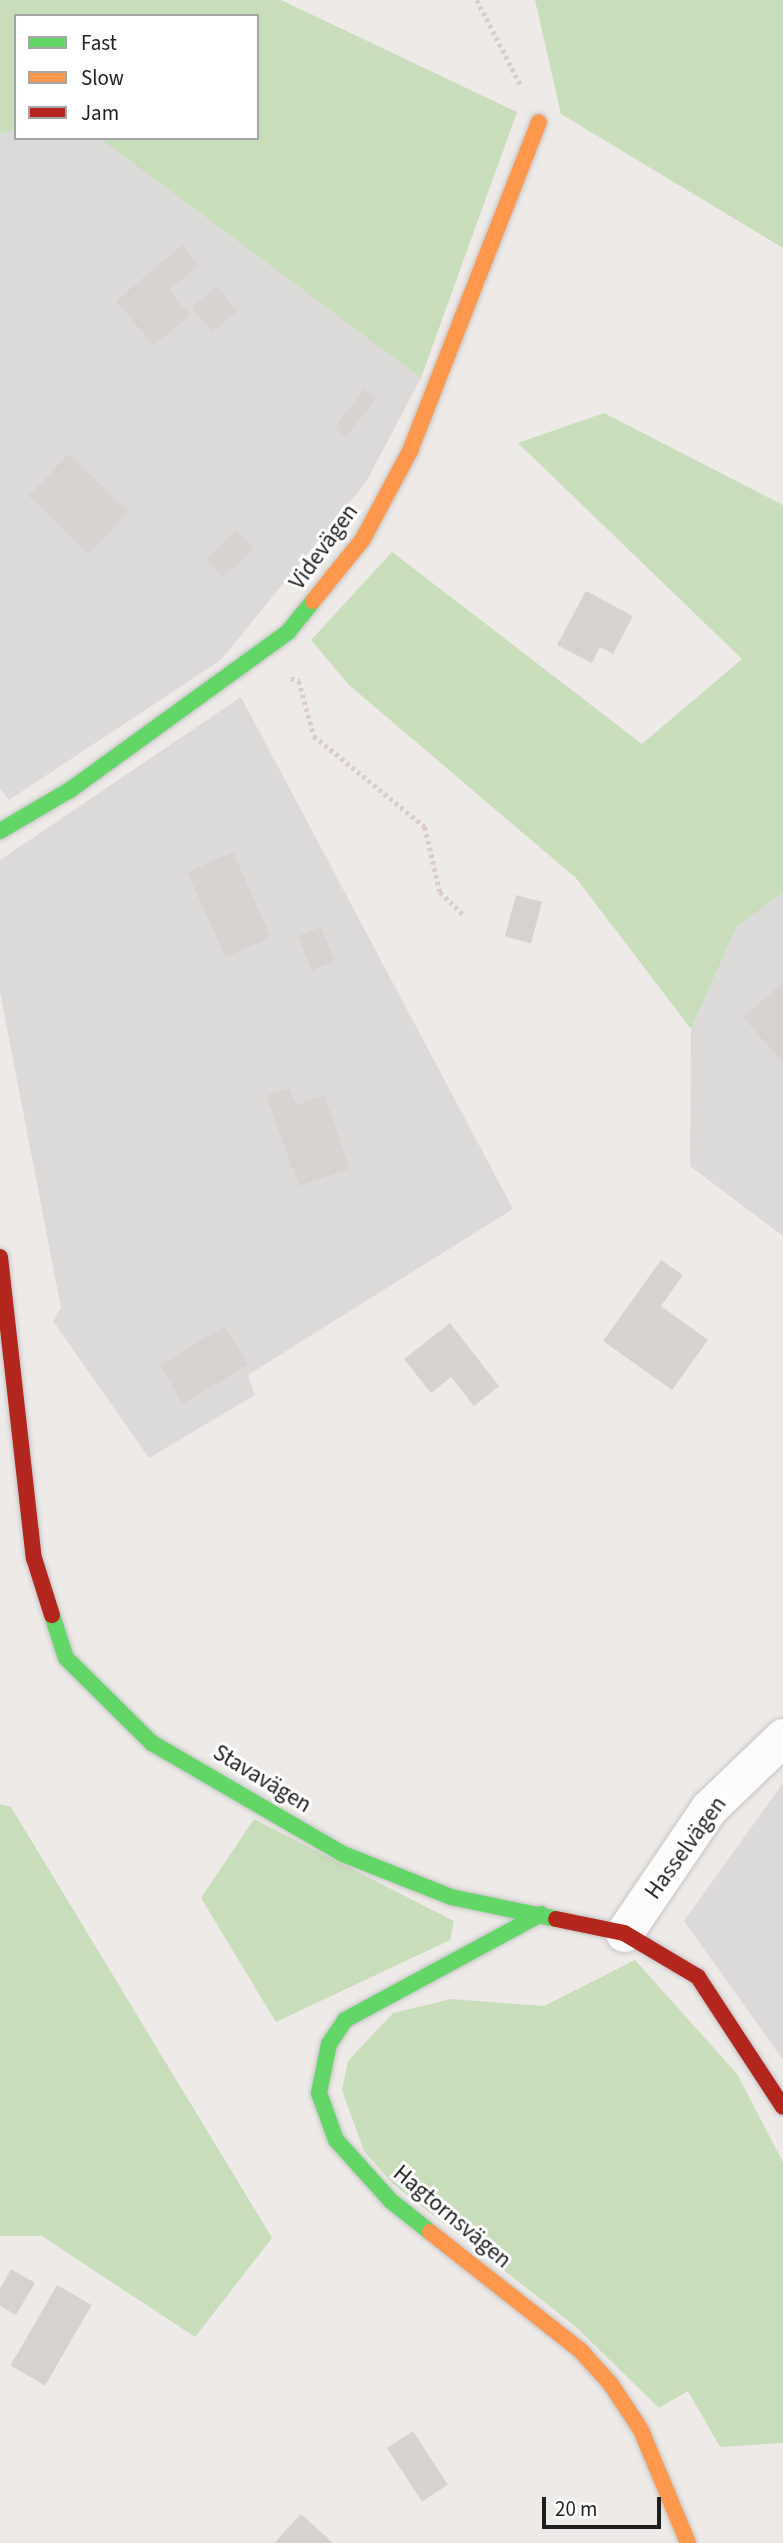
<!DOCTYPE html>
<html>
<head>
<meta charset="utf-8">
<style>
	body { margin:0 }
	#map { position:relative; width:783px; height:2543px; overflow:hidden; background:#edeae7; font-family:"Source Sans 3",sans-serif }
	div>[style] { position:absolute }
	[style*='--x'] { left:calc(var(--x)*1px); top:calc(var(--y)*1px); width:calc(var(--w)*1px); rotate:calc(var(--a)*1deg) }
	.residential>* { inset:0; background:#dcdad8 }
	.forest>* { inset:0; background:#c8ddba }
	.building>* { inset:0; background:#d5d2d0; transform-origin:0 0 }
	.path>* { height:4.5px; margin-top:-2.25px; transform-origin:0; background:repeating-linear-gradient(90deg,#dbcbca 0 3.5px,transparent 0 7px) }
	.roads { filter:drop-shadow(0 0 2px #c5c4c3) drop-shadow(0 0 2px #c5c4c3) }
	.street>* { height:37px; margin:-18.5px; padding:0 18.5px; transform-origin:18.5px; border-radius:18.5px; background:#fcfcfb }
	.fast>* { height:16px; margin:-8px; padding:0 8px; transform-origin:8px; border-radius:8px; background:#63d668 }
	.slow>* { height:16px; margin:-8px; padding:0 8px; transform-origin:8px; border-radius:8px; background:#ff974d }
	.jam>* { height:16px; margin:-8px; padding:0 8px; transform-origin:8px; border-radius:8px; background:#b3261e }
	span { translate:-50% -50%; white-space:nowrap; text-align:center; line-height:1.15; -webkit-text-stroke:6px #fff; paint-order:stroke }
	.street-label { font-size:23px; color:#1e1e1e }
	.legend { position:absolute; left:14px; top:14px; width:245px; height:126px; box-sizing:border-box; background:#fff; border:2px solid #a5a5a5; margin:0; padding:9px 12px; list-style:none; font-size:21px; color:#1e1e1e }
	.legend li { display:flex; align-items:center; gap:14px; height:35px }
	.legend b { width:35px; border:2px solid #a5a5a5 }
	.scale { position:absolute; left:542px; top:2497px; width:119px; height:32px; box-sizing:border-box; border:4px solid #1e1e1e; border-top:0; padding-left:9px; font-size:21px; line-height:24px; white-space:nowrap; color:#1e1e1e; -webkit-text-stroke:5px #fff; paint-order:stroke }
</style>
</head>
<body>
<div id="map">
	<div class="residential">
		<i style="clip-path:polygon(16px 130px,16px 138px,99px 138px,421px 378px,366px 482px,221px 660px,9px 800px,0 789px,0 134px)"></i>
		<i style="clip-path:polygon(241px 697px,513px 1209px,248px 1375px,255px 1395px,149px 1458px,53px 1321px,61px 1308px,0 992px,0 860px)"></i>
		<i style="clip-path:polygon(783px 893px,783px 1236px,690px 1166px,691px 1029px,737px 926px)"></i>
		<i style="clip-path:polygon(783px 1783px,783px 2060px,684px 1921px)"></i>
	</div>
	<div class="forest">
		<i style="clip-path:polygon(0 0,281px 0,517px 112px,421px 378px,99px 138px,257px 138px,257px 16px,16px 16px,16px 130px,0 134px)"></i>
		<i style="clip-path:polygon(535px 0,783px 0,783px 248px,561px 114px)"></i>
		<i style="clip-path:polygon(604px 413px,783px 505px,783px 893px,737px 926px,691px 1029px,576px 878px,349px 685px,311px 640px,392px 552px,642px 744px,742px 659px,518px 443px)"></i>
		<i style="clip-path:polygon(0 1804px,11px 1807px,272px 2238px,195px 2337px,42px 2236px,0 2236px)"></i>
		<i style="clip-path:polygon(254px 1819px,454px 1921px,450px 1940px,276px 2022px,201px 1898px)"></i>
		<i style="clip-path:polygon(635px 1960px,737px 2074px,783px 2162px,783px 2443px,720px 2447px,688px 2391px,659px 2408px,575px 2326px,392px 2183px,364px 2151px,342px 2090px,348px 2061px,393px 2013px,451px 1999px,544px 2006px)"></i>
	</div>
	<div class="building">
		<i style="clip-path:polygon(182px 245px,199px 265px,169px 290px,190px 315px,154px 346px,116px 301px)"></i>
		<i style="left:217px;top:287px;width:32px;height:32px;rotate:51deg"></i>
		<i style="left:364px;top:389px;width:15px;height:49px;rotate:37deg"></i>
		<i style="left:69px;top:454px;width:83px;height:58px;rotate:44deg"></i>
		<i style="left:237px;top:530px;width:25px;height:42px;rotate:47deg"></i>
		<i style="clip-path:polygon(586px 591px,633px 616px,613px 654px,600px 647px,592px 663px,557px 645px)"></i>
		<i style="left:233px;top:852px;width:93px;height:50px;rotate:66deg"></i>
		<i style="left:516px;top:895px;width:27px;height:43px;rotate:15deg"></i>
		<i style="left:321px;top:927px;width:37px;height:25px;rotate:68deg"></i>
		<i style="clip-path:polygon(783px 983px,783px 1063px,743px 1017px)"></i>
		<i style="clip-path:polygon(289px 1088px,296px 1105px,324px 1095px,350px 1168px,299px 1186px,266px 1096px)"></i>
		<i style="clip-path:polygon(661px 1260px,683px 1275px,661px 1306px,708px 1340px,672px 1390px,603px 1341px)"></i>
		<i style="clip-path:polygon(450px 1323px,499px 1386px,474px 1406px,451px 1377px,431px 1393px,404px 1359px)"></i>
		<i style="left:225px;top:1326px;width:45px;height:76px;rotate:59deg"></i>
		<i style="clip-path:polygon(11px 2269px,35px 2283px,16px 2315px,0 2306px,0 2289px)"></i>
		<i style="left:57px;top:2285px;width:40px;height:93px;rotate:30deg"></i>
		<i style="left:413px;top:2431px;width:64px;height:31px;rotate:57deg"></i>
		<i style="clip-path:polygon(301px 2514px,333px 2543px,274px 2543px)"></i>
	</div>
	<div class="path">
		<i style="--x:477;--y:0;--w:97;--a:62.9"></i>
		<i style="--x:291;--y:678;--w:9;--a:21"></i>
		<i style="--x:299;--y:681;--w:57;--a:74.7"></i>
		<i style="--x:314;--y:736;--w:144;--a:39.3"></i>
		<i style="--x:425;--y:827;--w:67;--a:77"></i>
		<i style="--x:440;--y:892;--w:35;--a:44"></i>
	</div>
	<div class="roads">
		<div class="street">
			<i style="--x:624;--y:1933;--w:151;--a:-55.8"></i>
			<i style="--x:709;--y:1808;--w:103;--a:-43.8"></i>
		</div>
		<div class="fast">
			<i style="--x:0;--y:831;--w:81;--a:-30.4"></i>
			<i style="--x:70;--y:790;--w:269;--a:-35.9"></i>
			<i style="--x:288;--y:632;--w:40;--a:-51"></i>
			<i style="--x:52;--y:1615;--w:45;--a:72"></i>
			<i style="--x:66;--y:1658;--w:121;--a:44.7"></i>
			<i style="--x:152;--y:1743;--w:221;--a:30.2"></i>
			<i style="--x:343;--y:1854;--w:116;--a:21.7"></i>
			<i style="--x:451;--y:1897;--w:107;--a:11.8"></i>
			<i style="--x:430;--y:2232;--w:50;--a:-141.5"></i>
			<i style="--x:391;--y:2201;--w:82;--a:-132"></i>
			<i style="--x:336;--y:2140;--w:50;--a:-109.9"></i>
			<i style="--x:319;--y:2093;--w:50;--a:-78.5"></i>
			<i style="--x:329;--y:2044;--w:29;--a:-56"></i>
			<i style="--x:345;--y:2020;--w:223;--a:-28.4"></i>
		</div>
		<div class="slow">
			<i style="--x:313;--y:601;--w:80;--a:-51.1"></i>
			<i style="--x:363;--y:539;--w:100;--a:-61.9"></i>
			<i style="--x:410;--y:451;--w:353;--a:-68.6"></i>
			<i style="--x:430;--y:2232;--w:191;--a:38.2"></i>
			<i style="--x:580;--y:2350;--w:45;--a:47.7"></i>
			<i style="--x:610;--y:2383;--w:56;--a:56.6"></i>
			<i style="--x:641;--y:2430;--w:122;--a:67.4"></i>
		</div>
		<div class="jam">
			<i style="--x:0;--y:1257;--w:303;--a:83.6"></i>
			<i style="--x:34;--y:1558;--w:60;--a:72.5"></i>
			<i style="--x:556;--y:1919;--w:69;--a:11.6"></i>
			<i style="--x:624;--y:1933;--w:86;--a:30.7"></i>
			<i style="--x:698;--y:1977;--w:155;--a:56.8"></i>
		</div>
	</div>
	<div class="street-label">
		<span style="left:324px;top:547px;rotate:-54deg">Videvägen</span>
		<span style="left:262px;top:1779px;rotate:31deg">Stavavägen</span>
		<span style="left:686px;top:1848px;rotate:-54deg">Hasselvägen</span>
		<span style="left:452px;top:2217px;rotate:40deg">Hagtornsvägen</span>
	</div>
	<ul class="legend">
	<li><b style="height:9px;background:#63d668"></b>Fast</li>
	<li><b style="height:9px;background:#ff974d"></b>Slow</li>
	<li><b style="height:9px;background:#b3261e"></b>Jam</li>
	</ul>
	<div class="scale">20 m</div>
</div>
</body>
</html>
